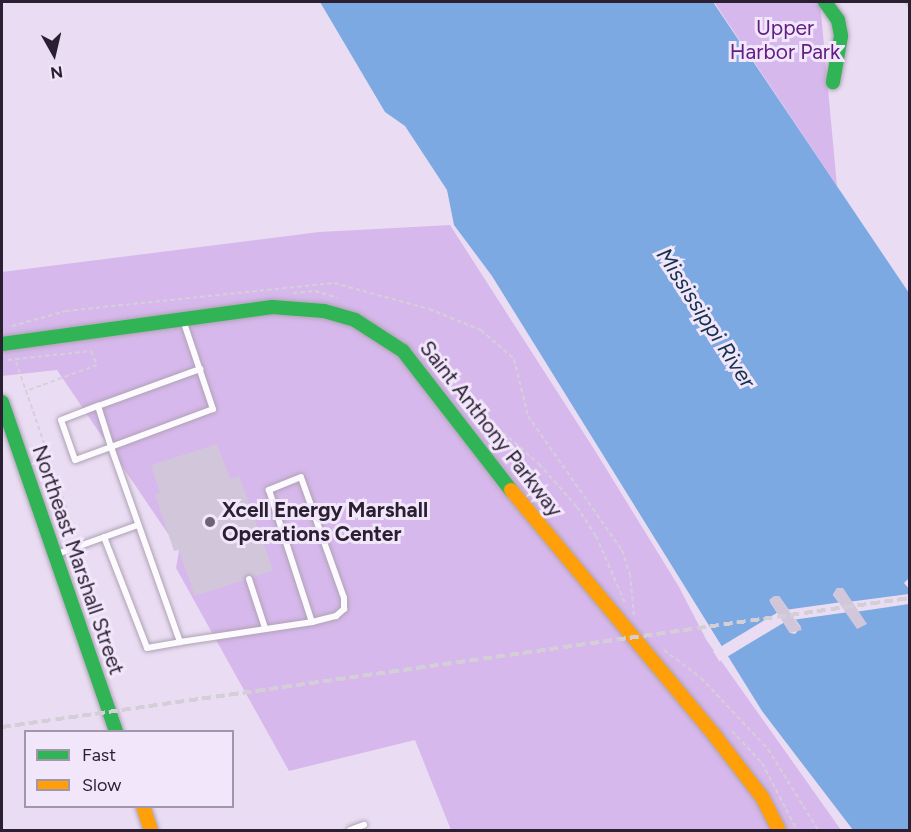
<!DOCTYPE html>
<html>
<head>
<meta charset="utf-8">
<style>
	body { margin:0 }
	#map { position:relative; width:911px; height:832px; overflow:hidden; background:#eaddf3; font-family:Figtree,sans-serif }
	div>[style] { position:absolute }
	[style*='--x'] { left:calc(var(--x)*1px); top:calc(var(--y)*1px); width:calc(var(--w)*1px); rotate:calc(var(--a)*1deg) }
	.green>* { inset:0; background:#d7b8ec }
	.water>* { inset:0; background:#7da9e2 }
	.pier>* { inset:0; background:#eaddf3; transform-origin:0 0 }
	.building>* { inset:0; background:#d2c6da }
	.path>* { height:2px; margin-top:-1px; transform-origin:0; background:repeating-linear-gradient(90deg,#d4d0d7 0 4.5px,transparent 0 7.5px) }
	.roads { filter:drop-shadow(0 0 2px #aea2b5) drop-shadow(0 0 2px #aea2b5) }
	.lane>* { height:6px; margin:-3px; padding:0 3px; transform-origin:3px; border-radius:3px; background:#fcfafd }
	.fast>* { height:14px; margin:-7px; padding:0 7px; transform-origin:7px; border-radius:7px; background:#30b455 }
	.slow>* { height:14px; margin:-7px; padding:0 7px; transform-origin:7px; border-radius:7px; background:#ff9f0a }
	.rail>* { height:4px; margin-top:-2px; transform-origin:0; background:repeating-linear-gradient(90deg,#d4cfd7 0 9px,transparent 0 13.5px) }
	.dots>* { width:16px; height:16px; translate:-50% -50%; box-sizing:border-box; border:3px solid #f2e6fb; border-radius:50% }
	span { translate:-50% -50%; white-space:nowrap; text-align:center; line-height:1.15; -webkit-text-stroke:6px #f2e6fb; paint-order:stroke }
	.park-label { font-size:21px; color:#601f81 }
	.street-label { font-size:21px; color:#2b1f32 }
	.poi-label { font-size:21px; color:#2b1f32; font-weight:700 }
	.left { translate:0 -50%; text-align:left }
	.water-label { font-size:22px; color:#13304d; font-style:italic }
	.frame { position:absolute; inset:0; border:3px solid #2b1f32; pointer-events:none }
	.legend { position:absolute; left:24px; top:730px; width:210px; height:78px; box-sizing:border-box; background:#f2e6fb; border:2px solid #a296ab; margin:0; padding:8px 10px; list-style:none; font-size:18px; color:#2b1f32 }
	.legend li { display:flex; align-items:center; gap:12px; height:30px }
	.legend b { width:30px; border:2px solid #a296ab }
	.north { position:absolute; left:24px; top:24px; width:60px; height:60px; -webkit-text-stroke:4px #f2e6fb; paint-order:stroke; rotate:172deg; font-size:16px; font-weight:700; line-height:24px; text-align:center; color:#2b1f32 }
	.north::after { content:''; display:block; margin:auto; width:21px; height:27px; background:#2b1f32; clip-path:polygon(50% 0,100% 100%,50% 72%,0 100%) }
</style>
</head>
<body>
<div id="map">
	<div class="green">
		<i style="clip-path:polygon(713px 2px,820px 2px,837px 186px,714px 2px)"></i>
		<i style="clip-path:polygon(450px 225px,594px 449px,679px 587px,707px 641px,841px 830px,451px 830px,415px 740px,289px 771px,176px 568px,179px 550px,57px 370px,2px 376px,2px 272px,319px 232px)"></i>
	</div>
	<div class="water">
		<i style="clip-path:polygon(evenodd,320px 2px,713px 2px,909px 293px,910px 577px,904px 583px,910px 590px,909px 830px,853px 830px,762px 711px,492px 276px,454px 225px,447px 190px,405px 126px,385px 112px,320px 2px,837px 588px,858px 628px,833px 595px,837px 588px,320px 2px,779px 596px,801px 627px,795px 634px,790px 633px,770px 602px,779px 596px)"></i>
	</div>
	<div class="pier">
		<i style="clip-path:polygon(909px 594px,909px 604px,855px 612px,848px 602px)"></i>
		<i style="clip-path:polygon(842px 602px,849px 612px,792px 620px,785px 610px)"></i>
		<i style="left:780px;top:611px;width:12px;height:78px;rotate:59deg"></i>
	</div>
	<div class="building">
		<i style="clip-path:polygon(217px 444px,230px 479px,239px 476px,273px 570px,254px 577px,247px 574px,244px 580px,195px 596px,179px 550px,174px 551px,155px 494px,160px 493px,151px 465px)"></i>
		<i style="clip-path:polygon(837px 588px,843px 588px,867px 624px,857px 629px,833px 594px)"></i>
		<i style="clip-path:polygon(774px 596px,779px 596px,802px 630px,790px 633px,769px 600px)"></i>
	</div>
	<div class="path">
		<i style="--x:293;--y:293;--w:22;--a:-5"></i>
		<i style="--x:315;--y:291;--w:24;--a:17"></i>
		<i style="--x:12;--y:326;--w:56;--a:-15.5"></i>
		<i style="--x:66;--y:311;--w:269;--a:-6"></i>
		<i style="--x:334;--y:283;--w:98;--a:15.3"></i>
		<i style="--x:429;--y:309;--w:56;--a:22"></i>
		<i style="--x:481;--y:330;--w:44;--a:41.3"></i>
		<i style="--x:514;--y:359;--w:59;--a:76.2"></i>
		<i style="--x:528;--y:416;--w:164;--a:55"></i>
		<i style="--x:622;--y:550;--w:25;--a:72"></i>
		<i style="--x:630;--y:574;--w:41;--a:84.4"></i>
		<i style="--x:8;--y:360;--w:83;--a:-6.2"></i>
		<i style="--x:91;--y:351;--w:15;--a:67"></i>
		<i style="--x:97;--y:365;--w:76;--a:159.9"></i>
		<i style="--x:16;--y:362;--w:186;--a:70.9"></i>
		<i style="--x:458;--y:393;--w:108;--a:41.2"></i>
		<i style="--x:539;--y:464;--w:57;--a:48.5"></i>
		<i style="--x:577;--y:507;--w:35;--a:57"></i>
		<i style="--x:596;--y:536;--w:73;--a:66.6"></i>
		<i style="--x:664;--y:650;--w:46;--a:37.1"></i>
		<i style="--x:701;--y:678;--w:98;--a:46.7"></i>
		<i style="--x:768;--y:749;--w:95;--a:58.3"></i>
		<i style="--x:732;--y:731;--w:44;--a:46.8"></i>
		<i style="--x:762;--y:763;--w:76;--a:62.4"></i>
	</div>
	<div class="roads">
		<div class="lane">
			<i style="--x:183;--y:320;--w:94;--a:71.4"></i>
			<i style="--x:213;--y:409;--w:109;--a:159.6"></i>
			<i style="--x:111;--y:447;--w:207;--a:70.5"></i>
			<i style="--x:180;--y:642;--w:134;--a:-8.6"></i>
			<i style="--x:312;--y:622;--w:25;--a:-14"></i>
			<i style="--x:336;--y:616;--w:11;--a:-41"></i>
			<i style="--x:344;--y:609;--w:11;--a:-90"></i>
			<i style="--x:344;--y:598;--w:128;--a:-109.6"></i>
			<i style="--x:301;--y:477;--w:35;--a:158"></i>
			<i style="--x:269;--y:490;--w:139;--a:72"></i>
			<i style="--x:98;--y:406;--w:43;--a:72.4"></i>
			<i style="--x:111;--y:447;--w:38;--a:160"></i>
			<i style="--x:75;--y:460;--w:42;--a:-109.3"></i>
			<i style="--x:61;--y:420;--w:40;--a:-21"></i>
			<i style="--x:98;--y:406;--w:109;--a:-19.9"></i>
			<i style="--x:104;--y:537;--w:119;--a:68.8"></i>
			<i style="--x:147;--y:648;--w:34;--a:-10"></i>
			<i style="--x:57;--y:554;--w:86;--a:-19.7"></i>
			<i style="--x:249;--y:579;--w:52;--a:71.9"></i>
			<i style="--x:350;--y:830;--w:15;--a:-20"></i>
		</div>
		<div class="fast">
			<i style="--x:825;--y:2;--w:22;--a:54"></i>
			<i style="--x:838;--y:20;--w:16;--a:79"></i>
			<i style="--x:841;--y:36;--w:47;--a:99.9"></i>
			<i style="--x:2;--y:344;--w:273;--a:-7.8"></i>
			<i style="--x:272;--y:307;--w:52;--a:4.4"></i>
			<i style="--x:324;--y:311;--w:32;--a:16"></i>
			<i style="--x:355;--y:320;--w:57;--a:32.9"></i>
			<i style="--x:403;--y:351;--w:176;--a:52.2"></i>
			<i style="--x:2;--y:402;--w:349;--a:70.9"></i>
		</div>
		<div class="slow">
			<i style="--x:511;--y:490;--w:320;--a:50.3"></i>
			<i style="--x:715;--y:736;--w:77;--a:52.4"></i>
			<i style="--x:762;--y:797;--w:37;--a:63"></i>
			<i style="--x:143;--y:806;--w:25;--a:72"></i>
		</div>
	</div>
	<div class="rail">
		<i style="--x:906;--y:2;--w:6;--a:51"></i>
		<i style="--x:2;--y:727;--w:917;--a:-8.09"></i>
	</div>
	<div class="dots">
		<i style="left:210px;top:522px;background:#6e6276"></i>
	</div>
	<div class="park-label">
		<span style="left:785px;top:40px">Upper<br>Harbor Park</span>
	</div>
	<div class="street-label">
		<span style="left:491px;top:429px;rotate:52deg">Saint Anthony Parkway</span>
		<span style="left:78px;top:560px;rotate:71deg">Northeast Marshall Street</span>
	</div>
	<div class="poi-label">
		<span class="left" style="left:222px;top:522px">Xcell Energy Marshall<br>Operations Center</span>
	</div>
	<div class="water-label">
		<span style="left:706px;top:318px;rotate:57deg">Mississippi River</span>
	</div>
	<div class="frame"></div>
	<ul class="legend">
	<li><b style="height:8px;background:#30b455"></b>Fast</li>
	<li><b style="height:8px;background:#ff9f0a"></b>Slow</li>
	</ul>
	<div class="north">N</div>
</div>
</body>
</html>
